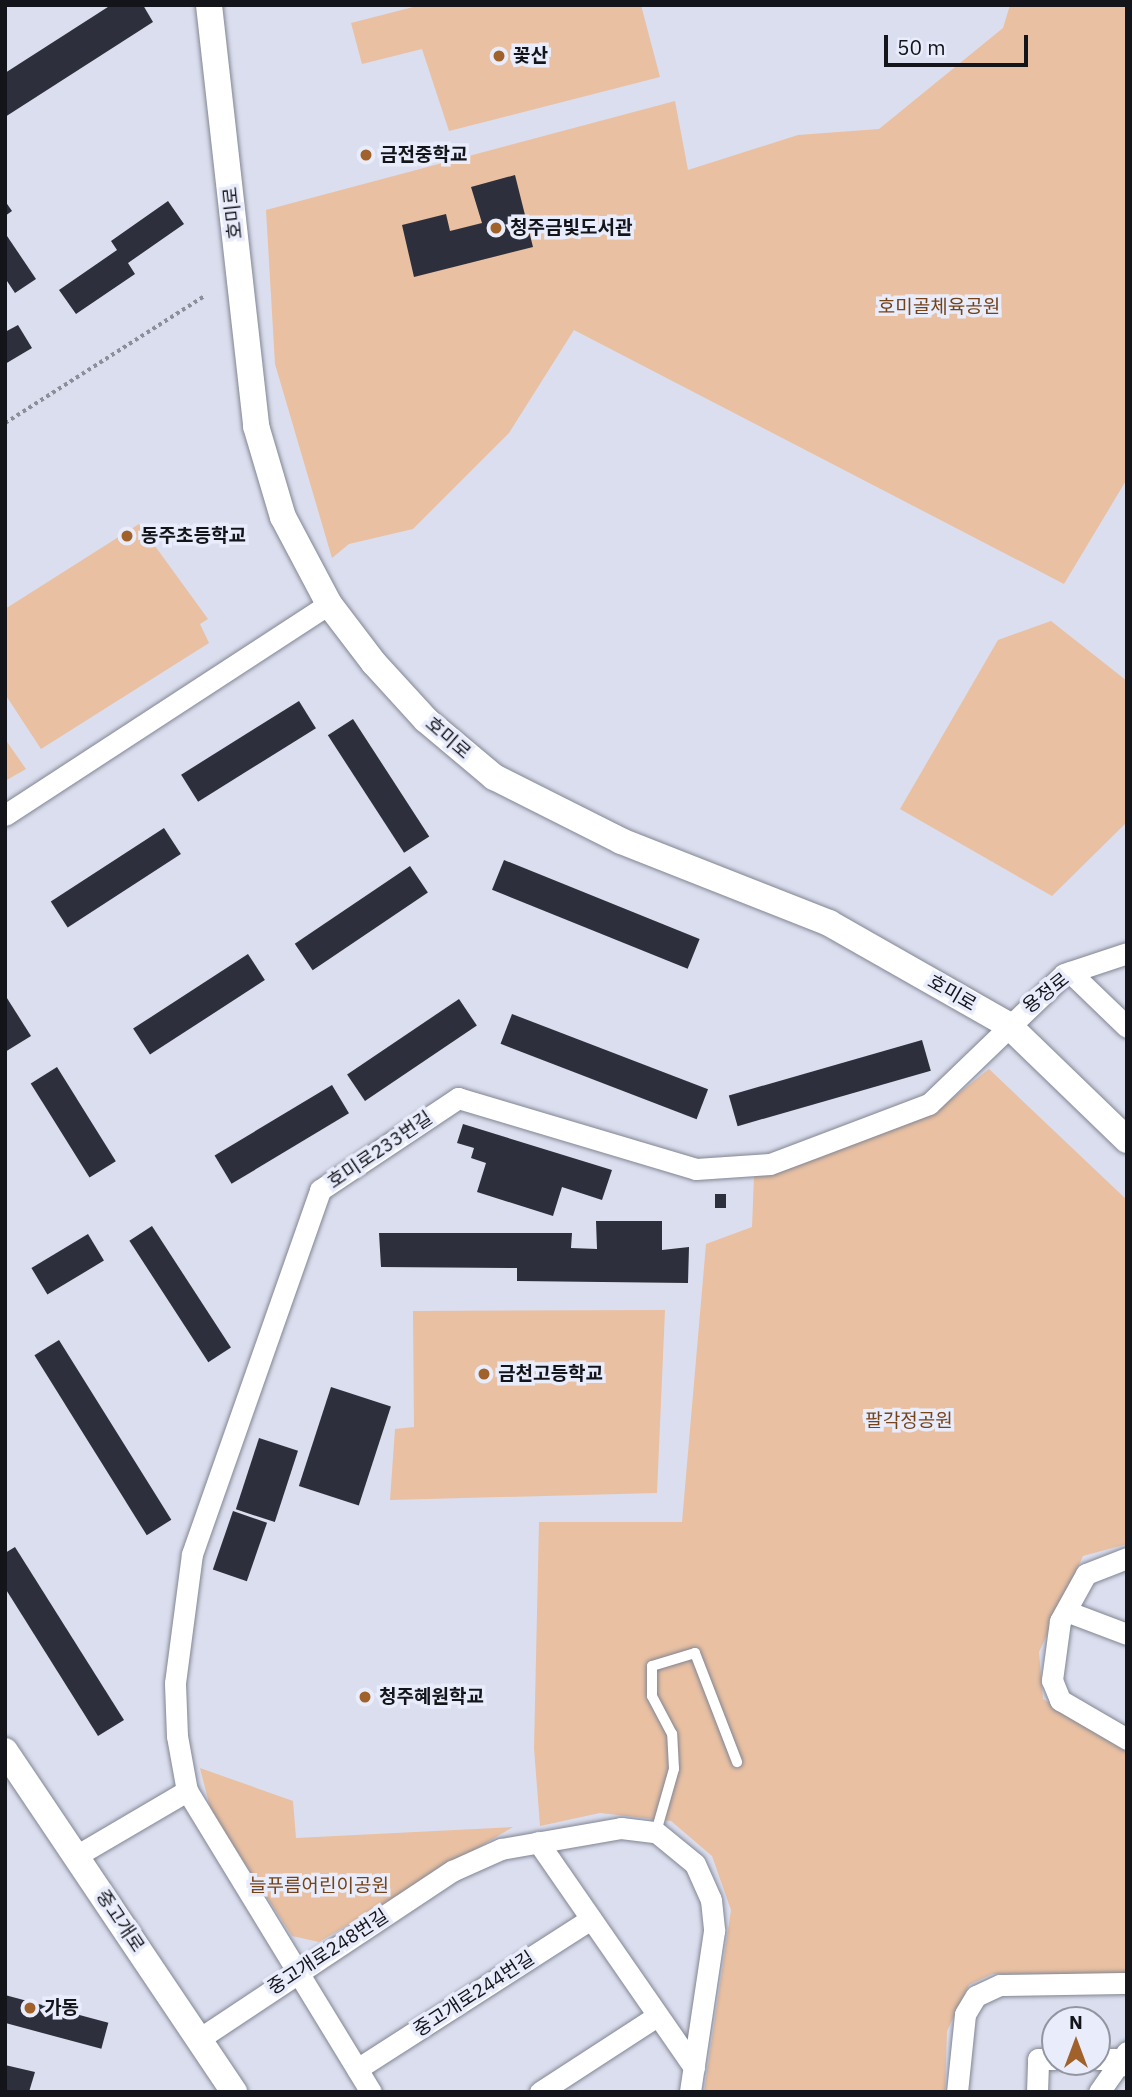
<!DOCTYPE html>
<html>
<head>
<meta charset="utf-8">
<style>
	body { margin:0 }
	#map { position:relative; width:1132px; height:2097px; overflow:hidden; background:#dbdeee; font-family:"IBM Plex Sans","Noto Sans KR",sans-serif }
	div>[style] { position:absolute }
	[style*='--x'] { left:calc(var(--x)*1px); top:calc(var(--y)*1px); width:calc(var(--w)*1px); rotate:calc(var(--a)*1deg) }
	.green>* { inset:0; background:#e9c0a2 }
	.building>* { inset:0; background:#2d303c; transform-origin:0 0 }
	.path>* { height:3.5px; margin-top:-1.75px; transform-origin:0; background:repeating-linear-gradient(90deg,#8c8e9a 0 3.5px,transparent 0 7px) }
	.roads { filter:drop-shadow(0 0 2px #818593) drop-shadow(0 0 2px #818593) }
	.service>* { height:10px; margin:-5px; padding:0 5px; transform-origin:5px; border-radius:5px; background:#fff }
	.minor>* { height:21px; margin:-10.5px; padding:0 10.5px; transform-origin:10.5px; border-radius:10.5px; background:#fff }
	.tertiary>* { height:26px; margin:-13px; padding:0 13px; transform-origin:13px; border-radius:13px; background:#fff }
	.dots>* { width:19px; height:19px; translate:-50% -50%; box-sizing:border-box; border:4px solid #e8ecfb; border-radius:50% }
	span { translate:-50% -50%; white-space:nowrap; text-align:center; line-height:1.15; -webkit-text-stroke:7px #e8ecfb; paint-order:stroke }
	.poi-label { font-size:19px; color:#14151a; font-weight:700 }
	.left { translate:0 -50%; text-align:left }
	.street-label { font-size:19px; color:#14151a }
	.park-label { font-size:19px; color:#754319 }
	.frame { position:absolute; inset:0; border:7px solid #14151a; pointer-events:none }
	.north { position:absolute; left:1041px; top:2006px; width:70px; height:70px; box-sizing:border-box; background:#e8ecfb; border:2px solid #9396a1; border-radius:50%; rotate:0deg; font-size:19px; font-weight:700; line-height:28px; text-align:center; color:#14151a }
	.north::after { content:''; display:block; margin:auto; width:24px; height:32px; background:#a1612b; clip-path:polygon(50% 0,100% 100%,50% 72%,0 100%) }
	.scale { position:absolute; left:884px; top:35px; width:144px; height:32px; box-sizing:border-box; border:4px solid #14151a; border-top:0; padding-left:9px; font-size:21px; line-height:24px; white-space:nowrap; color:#14151a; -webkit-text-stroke:5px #e8ecfb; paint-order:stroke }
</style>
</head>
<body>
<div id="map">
	<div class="green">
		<i style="clip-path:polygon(421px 5px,641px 5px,660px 77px,449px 131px,422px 49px,362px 64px,351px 23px)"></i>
		<i style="clip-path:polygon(1010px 5px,1127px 5px,1127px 479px,1064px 584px,574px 330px,509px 433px,413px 529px,349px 544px,332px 558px,275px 364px,266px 210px,675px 101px,688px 170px,798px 135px,879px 129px,1003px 28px)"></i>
		<i style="clip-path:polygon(139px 524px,208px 619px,200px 624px,209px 643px,41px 749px,5px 694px,5px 609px)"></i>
		<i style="clip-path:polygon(1051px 621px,1127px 681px,1127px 822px,1052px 896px,900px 809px,998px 640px)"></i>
		<i style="clip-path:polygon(5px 739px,26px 769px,5px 781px)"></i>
		<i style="clip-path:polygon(989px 1069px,1127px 1200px,1127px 1544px,1083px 1556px,1039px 1652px,1043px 1699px,1127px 1752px,1127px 1974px,992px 1974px,969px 1985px,947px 2031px,945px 2092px,704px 2092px,731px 1910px,712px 1856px,671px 1821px,600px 1813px,540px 1826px,534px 1748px,539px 1522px,682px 1522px,706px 1244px,752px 1227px,754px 1176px,939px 1109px)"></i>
		<i style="clip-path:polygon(665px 1310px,657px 1493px,390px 1500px,395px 1429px,414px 1427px,413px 1311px)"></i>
		<i style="clip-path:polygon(200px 1768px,293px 1801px,296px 1838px,513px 1827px,319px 1942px,292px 1936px,211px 1811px)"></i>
	</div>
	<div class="building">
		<i style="clip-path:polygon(111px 5px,143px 5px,153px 22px,5px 117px,5px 73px)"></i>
		<i style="clip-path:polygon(515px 175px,533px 247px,414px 277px,402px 225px,446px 214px,450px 231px,482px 223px,471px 187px)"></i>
		<i style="clip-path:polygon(5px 201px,12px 211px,5px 216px)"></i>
		<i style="clip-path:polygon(168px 201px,184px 224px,128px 263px,135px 274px,76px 314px,59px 290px,117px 250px,111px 241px)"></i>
		<i style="clip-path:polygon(5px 233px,36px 279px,15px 293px,5px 278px)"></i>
		<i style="clip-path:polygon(18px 325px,32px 348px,5px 364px,5px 332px)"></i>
		<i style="left:299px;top:701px;width:32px;height:139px;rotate:58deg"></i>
		<i style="left:353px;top:719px;width:140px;height:30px;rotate:57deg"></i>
		<i style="left:164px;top:828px;width:31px;height:135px;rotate:57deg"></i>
		<i style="left:504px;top:860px;width:211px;height:32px;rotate:22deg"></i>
		<i style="left:410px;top:866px;width:32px;height:139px;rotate:56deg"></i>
		<i style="left:248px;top:954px;width:31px;height:137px;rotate:57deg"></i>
		<i style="clip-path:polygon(5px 995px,31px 1036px,5px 1052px)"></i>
		<i style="left:459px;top:999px;width:32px;height:135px;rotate:56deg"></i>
		<i style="left:512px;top:1014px;width:210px;height:32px;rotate:21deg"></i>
		<i style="left:922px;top:1040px;width:32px;height:201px;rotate:74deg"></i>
		<i style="left:57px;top:1067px;width:111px;height:31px;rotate:58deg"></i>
		<i style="left:332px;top:1085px;width:33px;height:137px;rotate:59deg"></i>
		<i style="clip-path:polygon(463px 1124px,612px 1170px,602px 1200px,562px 1187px,553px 1216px,477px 1192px,486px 1163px,471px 1158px,474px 1148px,457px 1143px)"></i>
		<i style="left:715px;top:1194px;width:11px;height:14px"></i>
		<i style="clip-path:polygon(596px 1221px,662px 1221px,662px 1250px,689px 1247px,688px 1283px,517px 1281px,517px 1268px,381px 1267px,379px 1233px,572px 1233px,571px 1248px,597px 1249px)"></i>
		<i style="left:152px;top:1226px;width:145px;height:27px;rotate:57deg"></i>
		<i style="left:88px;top:1234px;width:31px;height:66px;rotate:59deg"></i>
		<i style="left:59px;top:1340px;width:212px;height:29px;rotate:58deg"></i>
		<i style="left:331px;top:1387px;width:63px;height:104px;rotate:18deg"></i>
		<i style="left:259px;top:1438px;width:41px;height:75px;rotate:18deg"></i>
		<i style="left:233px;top:1511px;width:36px;height:62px;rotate:19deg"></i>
		<i style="clip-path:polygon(15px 1547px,124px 1720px,98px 1736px,5px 1588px,5px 1553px)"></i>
		<i style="left:5px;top:1995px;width:107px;height:27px;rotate:15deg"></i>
		<i style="clip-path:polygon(5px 2065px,35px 2072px,29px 2092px,5px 2092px)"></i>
	</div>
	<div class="path">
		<i style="--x:5;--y:423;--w:235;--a:-32.5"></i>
	</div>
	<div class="roads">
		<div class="service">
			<i style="--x:656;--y:1832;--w:66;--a:-74.1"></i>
			<i style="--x:674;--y:1769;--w:35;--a:-93"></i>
			<i style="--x:672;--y:1734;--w:43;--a:-117.8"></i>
			<i style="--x:652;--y:1696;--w:30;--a:-90"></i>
			<i style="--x:652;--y:1666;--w:45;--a:-16.8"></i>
			<i style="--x:695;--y:1653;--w:117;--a:68.9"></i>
		</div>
		<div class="minor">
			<i style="--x:5;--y:815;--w:387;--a:-33.1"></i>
			<i style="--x:1070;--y:972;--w:79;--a:44"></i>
			<i style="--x:1127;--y:1558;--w:44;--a:158.7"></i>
			<i style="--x:1086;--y:1574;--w:54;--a:119"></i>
			<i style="--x:1060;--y:1621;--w:60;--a:97.7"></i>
			<i style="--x:1052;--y:1680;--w:22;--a:68"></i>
			<i style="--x:1060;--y:1700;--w:78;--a:30.2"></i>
			<i style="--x:1066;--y:1611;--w:65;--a:20.7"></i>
			<i style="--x:538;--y:1842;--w:274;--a:55.3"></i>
			<i style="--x:76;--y:1856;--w:129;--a:-30.4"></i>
			<i style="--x:199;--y:2039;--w:304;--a:-33.6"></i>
			<i style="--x:452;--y:1871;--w:54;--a:-24.2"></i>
			<i style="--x:501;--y:1849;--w:122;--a:-9.9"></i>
			<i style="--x:621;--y:1828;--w:35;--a:7"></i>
			<i style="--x:656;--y:1832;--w:50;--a:39.4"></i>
			<i style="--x:695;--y:1864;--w:39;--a:66"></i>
			<i style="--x:711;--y:1900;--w:31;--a:84"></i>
			<i style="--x:714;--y:1931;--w:163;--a:98.5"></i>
			<i style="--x:1097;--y:2059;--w:24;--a:0"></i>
			<i style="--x:1121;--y:2059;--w:9;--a:49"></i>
			<i style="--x:357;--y:2069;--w:278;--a:-32.7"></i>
			<i style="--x:371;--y:2092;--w:353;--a:-121.4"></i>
			<i style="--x:187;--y:1791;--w:56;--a:-100.3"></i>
			<i style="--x:177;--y:1736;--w:53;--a:-92.2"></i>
			<i style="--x:175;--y:1683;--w:130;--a:-82.5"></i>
			<i style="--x:192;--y:1554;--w:386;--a:-70.6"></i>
			<i style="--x:320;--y:1190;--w:166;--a:-33.7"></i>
			<i style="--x:458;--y:1098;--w:248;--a:16.6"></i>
			<i style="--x:696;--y:1169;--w:74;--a:-3.9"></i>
			<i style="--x:770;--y:1164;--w:170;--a:-20.7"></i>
			<i style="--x:929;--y:1104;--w:187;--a:-43.9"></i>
			<i style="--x:1064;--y:974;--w:66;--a:-18.4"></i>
			<i style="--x:540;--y:2092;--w:140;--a:-33"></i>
			<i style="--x:957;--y:2092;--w:78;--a:-84.1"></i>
			<i style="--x:965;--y:2014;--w:21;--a:-59"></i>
			<i style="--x:976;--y:1996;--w:26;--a:-25"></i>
			<i style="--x:1000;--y:1985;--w:127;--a:-0.9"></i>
			<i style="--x:1037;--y:2092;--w:33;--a:-88"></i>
			<i style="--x:1038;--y:2059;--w:17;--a:0"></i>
			<i style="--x:1099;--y:2092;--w:49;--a:-55"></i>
		</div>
		<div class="tertiary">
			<i style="--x:209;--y:5;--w:424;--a:83.6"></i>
			<i style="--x:256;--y:426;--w:95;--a:73.5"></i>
			<i style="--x:283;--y:517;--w:98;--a:62.1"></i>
			<i style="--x:329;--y:604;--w:74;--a:52.7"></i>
			<i style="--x:374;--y:663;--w:77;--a:47.6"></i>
			<i style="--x:426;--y:720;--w:89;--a:40"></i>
			<i style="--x:494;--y:777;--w:142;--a:26.7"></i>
			<i style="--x:621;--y:841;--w:224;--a:21.5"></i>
			<i style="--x:829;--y:923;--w:205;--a:29.6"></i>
			<i style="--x:1007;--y:1024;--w:167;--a:44"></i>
			<i style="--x:5;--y:1751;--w:411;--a:56.1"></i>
		</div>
	</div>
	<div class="dots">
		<i style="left:499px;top:56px;background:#a1612b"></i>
		<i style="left:366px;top:155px;background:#a1612b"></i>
		<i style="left:496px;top:228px;background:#a1612b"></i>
		<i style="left:127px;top:536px;background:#a1612b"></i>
		<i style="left:484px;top:1374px;background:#a1612b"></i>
		<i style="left:365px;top:1697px;background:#a1612b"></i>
		<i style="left:30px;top:2008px;background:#a1612b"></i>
	</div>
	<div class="poi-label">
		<span class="left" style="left:513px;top:56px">꽃산</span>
		<span class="left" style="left:380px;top:155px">금전중학교</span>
		<span class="left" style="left:510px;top:228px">청주금빛도서관</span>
		<span class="left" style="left:141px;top:536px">동주초등학교</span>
		<span class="left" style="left:498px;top:1374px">금천고등학교</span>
		<span class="left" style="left:379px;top:1697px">청주혜원학교</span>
		<span class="left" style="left:44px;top:2008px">가동</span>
	</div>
	<div class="street-label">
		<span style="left:233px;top:213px;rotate:-96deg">호미로</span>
		<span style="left:448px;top:738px;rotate:41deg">호미로</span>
		<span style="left:952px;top:993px;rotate:30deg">호미로</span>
		<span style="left:1046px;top:993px;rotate:-38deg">용정로</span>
		<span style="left:380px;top:1150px;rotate:-34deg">호미로233번길</span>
		<span style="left:120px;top:1921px;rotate:56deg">중고개로</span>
		<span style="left:328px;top:1952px;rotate:-33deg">중고개로248번길</span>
		<span style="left:474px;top:1994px;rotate:-33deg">중고개로244번길</span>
	</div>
	<div class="park-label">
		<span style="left:939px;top:307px">호미골체육공원</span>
		<span style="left:909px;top:1421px">팔각정공원</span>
		<span style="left:319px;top:1886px">늘푸름어린이공원</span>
	</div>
	<div class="frame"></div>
	<div class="north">N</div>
	<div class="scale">50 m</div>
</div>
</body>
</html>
